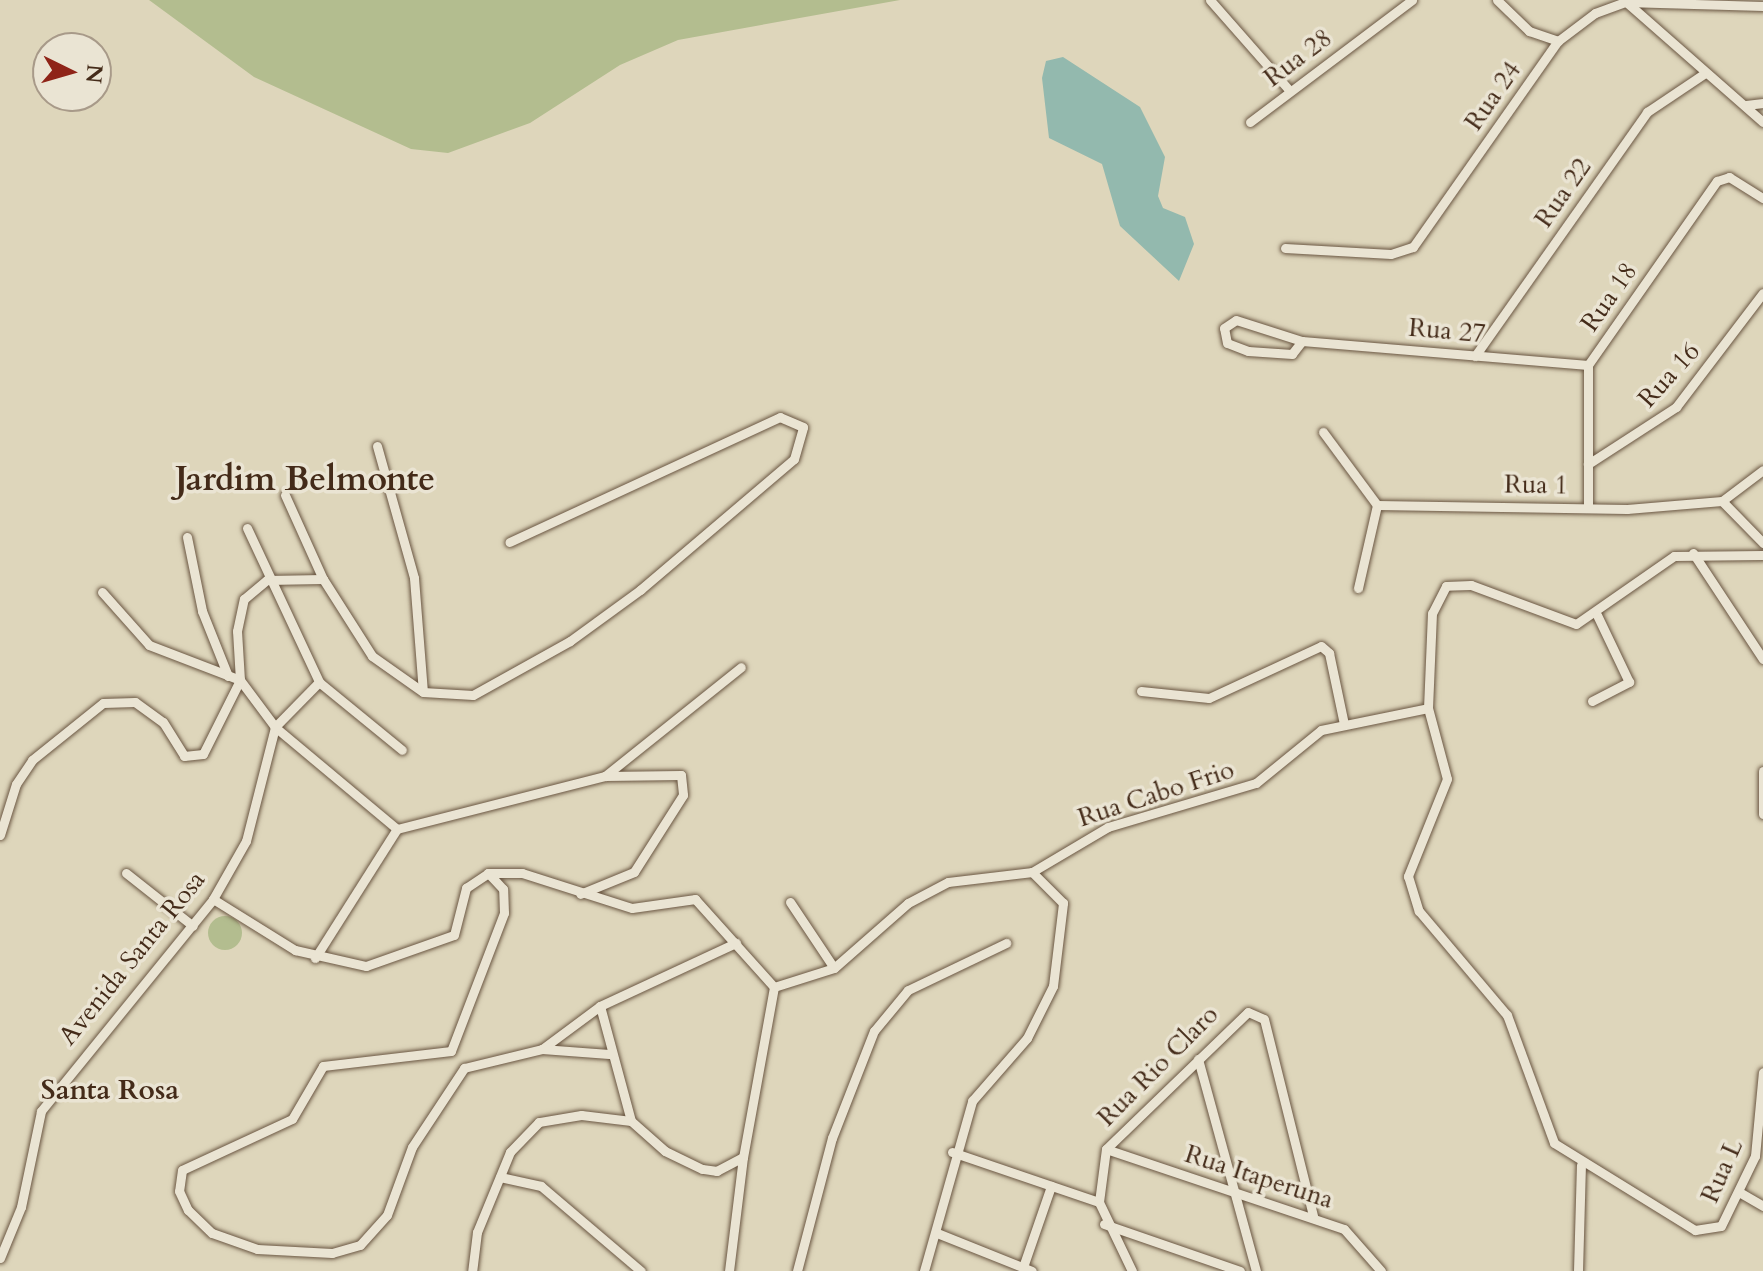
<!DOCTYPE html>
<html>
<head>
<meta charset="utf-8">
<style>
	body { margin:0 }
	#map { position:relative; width:1763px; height:1271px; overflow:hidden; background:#ded6bb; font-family:Cardo,serif }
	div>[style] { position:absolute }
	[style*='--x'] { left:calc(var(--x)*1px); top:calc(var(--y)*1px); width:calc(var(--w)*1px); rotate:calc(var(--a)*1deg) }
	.green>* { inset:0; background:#b3bd8f }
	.round { border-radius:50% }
	.water>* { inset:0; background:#93b9ae }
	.roads { filter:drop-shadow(0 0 2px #6a5642) drop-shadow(0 0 2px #6a5642) }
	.street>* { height:9px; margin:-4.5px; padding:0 4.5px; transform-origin:4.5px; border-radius:4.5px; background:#eae4d3 }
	span { translate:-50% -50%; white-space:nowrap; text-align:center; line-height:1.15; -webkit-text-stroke:7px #eae4d3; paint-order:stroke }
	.street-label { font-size:26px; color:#442b19 }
	.neighbourhood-label { font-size:28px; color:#442b19; font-weight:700 }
	.district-label { font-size:34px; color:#442b19; font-weight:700 }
	.north { position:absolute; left:32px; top:32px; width:80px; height:80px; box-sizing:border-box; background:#eae4d3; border:2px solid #a89a89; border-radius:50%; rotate:95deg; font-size:22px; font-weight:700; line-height:32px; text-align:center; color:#442b19 }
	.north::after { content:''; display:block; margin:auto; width:28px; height:36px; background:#8f2418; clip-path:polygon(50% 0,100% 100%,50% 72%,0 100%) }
</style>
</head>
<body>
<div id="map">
	<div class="green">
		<i style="clip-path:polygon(149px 0,900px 0,678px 40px,620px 65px,530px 123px,448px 153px,411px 149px,254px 77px)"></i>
		<i class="round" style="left:208px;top:916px;width:34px;height:34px"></i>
	</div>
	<div class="water">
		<i style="clip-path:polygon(1063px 57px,1140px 107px,1165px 157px,1158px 196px,1163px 208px,1185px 217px,1194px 244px,1179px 281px,1120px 226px,1102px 164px,1049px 138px,1042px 78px,1046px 61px)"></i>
	</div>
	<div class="roads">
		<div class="street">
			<i style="--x:1210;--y:0;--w:121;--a:48.7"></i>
			<i style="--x:1497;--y:0;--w:45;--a:44.1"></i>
			<i style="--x:1529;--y:31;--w:31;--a:19"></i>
			<i style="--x:1624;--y:0;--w:185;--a:41.3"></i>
			<i style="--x:1746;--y:105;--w:17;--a:-7"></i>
			<i style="--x:1250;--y:122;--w:203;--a:-37"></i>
			<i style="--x:1285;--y:248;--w:106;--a:3.2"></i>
			<i style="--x:1391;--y:254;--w:23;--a:-18"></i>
			<i style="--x:1413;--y:247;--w:252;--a:-54.9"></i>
			<i style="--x:1558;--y:41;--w:46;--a:-37.1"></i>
			<i style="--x:1595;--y:13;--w:32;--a:-20"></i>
			<i style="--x:1625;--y:2;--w:138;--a:1.7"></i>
			<i style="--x:1302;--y:341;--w:16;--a:128"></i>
			<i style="--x:1292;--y:354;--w:44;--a:-176.1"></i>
			<i style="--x:1248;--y:351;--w:22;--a:-159"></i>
			<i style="--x:1227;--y:343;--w:15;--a:-101"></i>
			<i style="--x:1224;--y:328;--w:14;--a:-34"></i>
			<i style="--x:1236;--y:320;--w:69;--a:17.7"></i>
			<i style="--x:1302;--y:341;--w:287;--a:4.8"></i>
			<i style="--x:1475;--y:356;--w:299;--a:-54.8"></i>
			<i style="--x:1647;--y:112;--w:70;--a:-33.9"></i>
			<i style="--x:1323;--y:432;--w:91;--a:53.5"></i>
			<i style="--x:377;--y:446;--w:137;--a:74.3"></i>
			<i style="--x:414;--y:578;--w:114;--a:85.5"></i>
			<i style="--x:1588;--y:464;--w:105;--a:-32.9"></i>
			<i style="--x:1676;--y:407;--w:143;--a:-52.7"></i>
			<i style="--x:285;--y:495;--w:92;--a:65.7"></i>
			<i style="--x:323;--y:579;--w:91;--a:57.5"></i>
			<i style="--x:372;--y:656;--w:62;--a:35.2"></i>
			<i style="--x:423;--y:692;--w:50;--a:3.4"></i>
			<i style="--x:473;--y:695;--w:111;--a:-29.1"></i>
			<i style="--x:570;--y:641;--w:87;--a:-36.1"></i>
			<i style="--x:640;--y:590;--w:202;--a:-40.4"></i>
			<i style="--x:794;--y:459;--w:33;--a:-74"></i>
			<i style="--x:803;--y:427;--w:25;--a:-157"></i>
			<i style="--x:780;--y:417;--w:298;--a:155.2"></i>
			<i style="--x:1722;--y:501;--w:51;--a:-37.1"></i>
			<i style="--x:1377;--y:505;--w:250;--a:0.9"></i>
			<i style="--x:1627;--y:509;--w:95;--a:-4.8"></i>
			<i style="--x:1722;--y:501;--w:59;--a:45.7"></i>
			<i style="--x:1588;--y:508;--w:143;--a:-90"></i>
			<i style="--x:1588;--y:365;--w:225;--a:-55"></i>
			<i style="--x:1717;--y:181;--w:13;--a:-18"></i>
			<i style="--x:1729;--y:177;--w:40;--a:32"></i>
			<i style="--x:247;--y:528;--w:170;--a:64.9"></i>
			<i style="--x:319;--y:682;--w:107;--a:39.3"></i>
			<i style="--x:187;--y:537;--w:76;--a:78.5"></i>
			<i style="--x:202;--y:611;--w:70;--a:68.2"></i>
			<i style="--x:1693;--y:553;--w:127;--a:56.6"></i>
			<i style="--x:1763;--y:555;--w:89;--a:179.4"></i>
			<i style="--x:1674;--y:556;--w:119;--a:145.2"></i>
			<i style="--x:1576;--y:624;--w:112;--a:-159.6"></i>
			<i style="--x:1471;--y:585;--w:25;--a:178"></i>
			<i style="--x:1446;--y:586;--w:30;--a:117"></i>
			<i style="--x:1432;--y:613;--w:95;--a:92.4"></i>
			<i style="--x:1428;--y:708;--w:73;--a:75"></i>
			<i style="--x:1447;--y:779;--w:105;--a:111.9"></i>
			<i style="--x:1408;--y:876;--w:37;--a:73"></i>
			<i style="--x:1419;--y:911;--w:136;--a:49.8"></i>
			<i style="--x:1507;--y:1015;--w:136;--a:69.8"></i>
			<i style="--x:1554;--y:1143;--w:166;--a:31.7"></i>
			<i style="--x:1695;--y:1230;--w:26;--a:-9"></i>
			<i style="--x:1721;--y:1226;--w:78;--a:-64.1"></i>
			<i style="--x:1755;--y:1156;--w:84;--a:-84.6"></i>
			<i style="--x:1358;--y:588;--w:85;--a:-77.1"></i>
			<i style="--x:102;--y:592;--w:71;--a:48.4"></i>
			<i style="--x:149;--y:645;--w:97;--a:21"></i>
			<i style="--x:240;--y:680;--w:59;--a:53.3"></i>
			<i style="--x:275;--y:727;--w:159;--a:39.9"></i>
			<i style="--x:1141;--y:691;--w:68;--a:5.9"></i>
			<i style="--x:1209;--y:698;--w:123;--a:-24.9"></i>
			<i style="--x:1321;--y:646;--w:11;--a:41"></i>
			<i style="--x:1329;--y:653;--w:73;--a:78.1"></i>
			<i style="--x:1592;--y:701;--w:42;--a:-27.2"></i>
			<i style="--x:1629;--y:682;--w:74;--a:-115.5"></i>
			<i style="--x:1763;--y:771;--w:43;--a:90"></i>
			<i style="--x:605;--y:776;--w:174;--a:-38.7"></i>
			<i style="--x:397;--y:829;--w:215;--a:-14.3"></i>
			<i style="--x:605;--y:776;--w:76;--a:-0.8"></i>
			<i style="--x:681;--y:775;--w:20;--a:84"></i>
			<i style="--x:683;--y:795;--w:91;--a:122.5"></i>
			<i style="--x:634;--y:872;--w:58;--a:157.8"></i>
			<i style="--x:0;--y:835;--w:53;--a:-72.6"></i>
			<i style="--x:16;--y:784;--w:29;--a:-56"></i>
			<i style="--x:32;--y:760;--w:91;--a:-38.8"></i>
			<i style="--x:103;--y:703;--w:32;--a:-2"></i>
			<i style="--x:135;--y:702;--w:34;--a:36"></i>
			<i style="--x:163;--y:722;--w:40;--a:58"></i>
			<i style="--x:184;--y:756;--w:19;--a:-6"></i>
			<i style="--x:203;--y:754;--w:83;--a:-63.4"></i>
			<i style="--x:240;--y:680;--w:49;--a:-93.5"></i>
			<i style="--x:237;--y:631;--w:33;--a:-78"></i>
			<i style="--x:244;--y:599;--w:30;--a:-40"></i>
			<i style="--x:267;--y:580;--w:56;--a:-1"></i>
			<i style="--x:126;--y:873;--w:85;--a:38.3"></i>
			<i style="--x:213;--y:899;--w:97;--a:31.9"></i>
			<i style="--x:295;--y:950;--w:73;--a:12.7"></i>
			<i style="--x:366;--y:966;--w:93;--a:-19.4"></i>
			<i style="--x:454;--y:935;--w:49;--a:-75.7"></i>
			<i style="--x:466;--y:888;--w:27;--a:-34"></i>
			<i style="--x:488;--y:873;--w:34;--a:0"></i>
			<i style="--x:522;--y:873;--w:115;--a:17.7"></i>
			<i style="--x:632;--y:908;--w:64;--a:-8.1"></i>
			<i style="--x:695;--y:899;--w:118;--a:48.1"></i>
			<i style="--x:774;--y:987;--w:173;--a:100.3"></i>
			<i style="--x:743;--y:1157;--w:30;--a:152"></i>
			<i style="--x:717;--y:1171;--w:15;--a:-172"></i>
			<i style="--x:702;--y:1169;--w:41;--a:-154.1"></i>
			<i style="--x:665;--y:1151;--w:45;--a:-138.6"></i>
			<i style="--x:631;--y:1121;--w:50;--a:-173.2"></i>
			<i style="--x:581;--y:1115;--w:43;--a:170.5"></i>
			<i style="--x:539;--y:1122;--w:42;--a:134"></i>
			<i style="--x:510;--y:1152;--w:87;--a:112.4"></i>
			<i style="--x:477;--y:1232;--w:39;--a:97"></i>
			<i style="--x:790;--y:902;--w:79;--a:56.3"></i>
			<i style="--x:315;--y:958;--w:153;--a:-57.6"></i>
			<i style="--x:774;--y:987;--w:63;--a:-17.6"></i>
			<i style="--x:834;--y:968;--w:98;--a:-41.3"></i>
			<i style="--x:908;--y:903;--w:45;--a:-27.7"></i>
			<i style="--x:948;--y:882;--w:85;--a:-6.8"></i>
			<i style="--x:1032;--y:872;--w:88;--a:-30.6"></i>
			<i style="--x:1108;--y:827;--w:154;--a:-16.6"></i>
			<i style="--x:1256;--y:783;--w:84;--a:-39.2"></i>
			<i style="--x:1321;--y:730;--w:109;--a:-11.6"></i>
			<i style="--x:600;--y:1006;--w:119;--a:74.9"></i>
			<i style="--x:542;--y:1049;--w:72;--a:-36.6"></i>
			<i style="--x:600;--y:1006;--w:150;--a:-24.9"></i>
			<i style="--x:451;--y:1051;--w:129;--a:173.3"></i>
			<i style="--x:323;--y:1066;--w:61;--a:120.3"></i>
			<i style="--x:292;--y:1119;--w:121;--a:155.1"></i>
			<i style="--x:182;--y:1170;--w:21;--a:98"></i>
			<i style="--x:179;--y:1191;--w:21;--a:65"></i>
			<i style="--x:188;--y:1210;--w:33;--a:44"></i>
			<i style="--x:212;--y:1233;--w:48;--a:19.6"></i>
			<i style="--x:257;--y:1249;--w:75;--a:3.1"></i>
			<i style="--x:332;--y:1253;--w:29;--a:-16"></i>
			<i style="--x:360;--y:1245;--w:40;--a:-48"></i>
			<i style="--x:387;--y:1215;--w:72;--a:-69.8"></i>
			<i style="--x:412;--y:1147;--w:95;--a:-56.6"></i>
			<i style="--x:464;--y:1068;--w:80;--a:-13.7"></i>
			<i style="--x:542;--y:1049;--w:67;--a:4.3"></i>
			<i style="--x:451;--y:1051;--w:148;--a:-69"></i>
			<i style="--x:504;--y:913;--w:24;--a:-92"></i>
			<i style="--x:503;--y:889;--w:22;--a:-133"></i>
			<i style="--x:1198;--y:1059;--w:220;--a:74.7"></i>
			<i style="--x:1106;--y:1149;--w:251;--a:18.6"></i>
			<i style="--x:1344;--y:1229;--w:56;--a:48.6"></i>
			<i style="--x:952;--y:1152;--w:155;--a:18.8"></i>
			<i style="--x:500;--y:1177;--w:42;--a:12.4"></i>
			<i style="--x:541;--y:1186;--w:131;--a:40.4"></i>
			<i style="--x:1739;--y:1192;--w:28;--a:30"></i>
			<i style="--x:1104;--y:1224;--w:144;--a:19.1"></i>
			<i style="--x:937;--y:1233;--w:102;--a:21.8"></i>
			<i style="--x:0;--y:1258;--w:55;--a:-67.6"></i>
			<i style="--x:21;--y:1207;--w:98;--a:-78.2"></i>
			<i style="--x:41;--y:1111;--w:273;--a:-50.9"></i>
			<i style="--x:213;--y:899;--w:67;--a:-60.4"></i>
			<i style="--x:246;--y:841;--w:118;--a:-75.7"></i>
			<i style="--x:275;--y:727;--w:63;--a:-45.6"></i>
			<i style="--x:1023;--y:1267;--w:86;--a:-70.9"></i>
			<i style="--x:729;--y:1271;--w:115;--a:-83"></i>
			<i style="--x:797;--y:1271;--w:138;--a:-75.3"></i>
			<i style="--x:832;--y:1138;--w:115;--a:-68.6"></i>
			<i style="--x:874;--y:1031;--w:53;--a:-50.3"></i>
			<i style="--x:908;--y:990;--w:109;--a:-25.6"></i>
			<i style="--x:924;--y:1271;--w:177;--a:-74.2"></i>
			<i style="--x:972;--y:1101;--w:84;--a:-48.9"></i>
			<i style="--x:1027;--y:1038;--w:58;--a:-63.4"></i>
			<i style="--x:1053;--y:986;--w:84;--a:-83.1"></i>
			<i style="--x:1063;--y:903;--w:44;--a:-135"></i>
			<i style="--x:1132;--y:1271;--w:76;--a:-115.6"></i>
			<i style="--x:1099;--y:1202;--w:53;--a:-82.5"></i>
			<i style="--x:1106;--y:1149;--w:197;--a:-44"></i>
			<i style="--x:1248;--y:1012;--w:17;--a:24"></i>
			<i style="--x:1264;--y:1019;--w:203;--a:76"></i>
			<i style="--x:1578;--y:1271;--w:106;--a:-88.4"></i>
		</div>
	</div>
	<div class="street-label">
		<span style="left:1298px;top:58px;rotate:-37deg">Rua 28</span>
		<span style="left:1493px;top:96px;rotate:-55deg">Rua 24</span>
		<span style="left:1563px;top:193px;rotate:-55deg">Rua 22</span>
		<span style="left:1609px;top:297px;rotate:-55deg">Rua 18</span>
		<span style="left:1447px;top:331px;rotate:5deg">Rua 27</span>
		<span style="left:1669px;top:375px;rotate:-48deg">Rua 16</span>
		<span style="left:1536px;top:485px;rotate:1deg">Rua 1</span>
		<span style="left:1156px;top:794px;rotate:-18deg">Rua Cabo Frio</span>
		<span style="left:132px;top:958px;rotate:-51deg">Avenida Santa Rosa</span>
		<span style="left:1158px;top:1066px;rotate:-45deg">Rua Rio Claro</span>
		<span style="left:1722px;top:1171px;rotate:-66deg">Rua L</span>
		<span style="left:1259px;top:1177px;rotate:18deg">Rua Itaperuna</span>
	</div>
	<div class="neighbourhood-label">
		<span style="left:110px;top:1090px">Santa Rosa</span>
	</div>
	<div class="district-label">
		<span style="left:305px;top:480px">Jardim Belmonte</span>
	</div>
	<div class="north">N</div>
</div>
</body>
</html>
